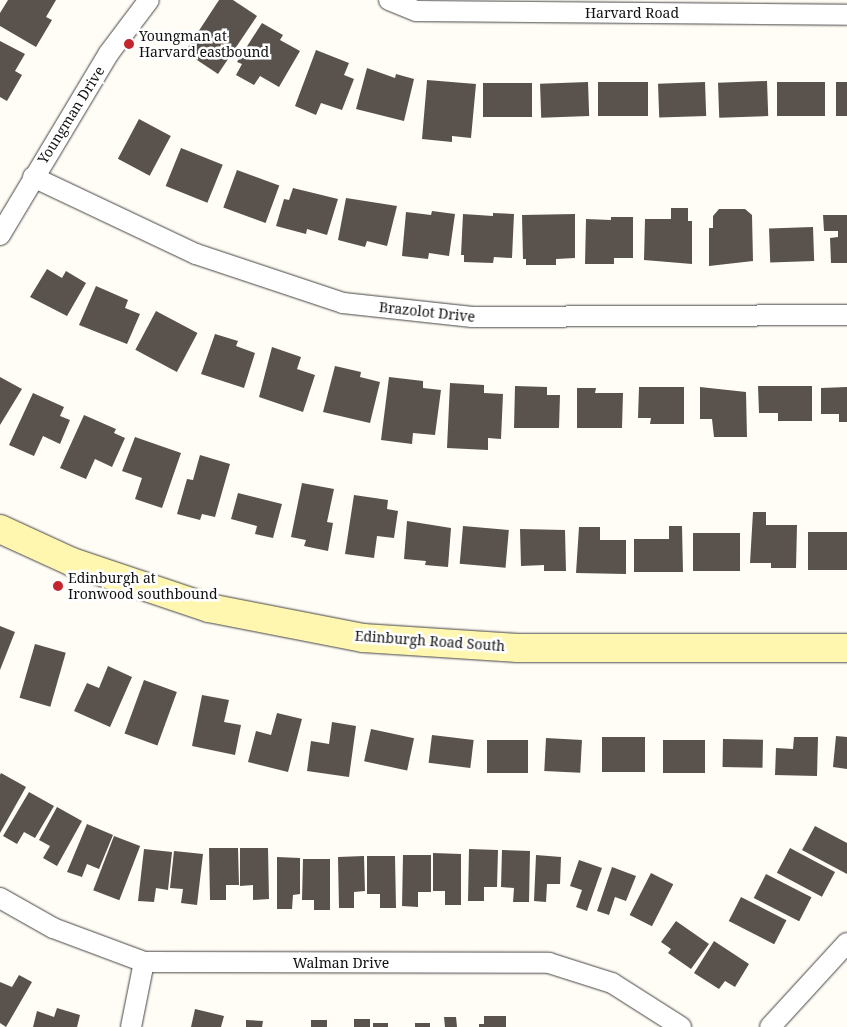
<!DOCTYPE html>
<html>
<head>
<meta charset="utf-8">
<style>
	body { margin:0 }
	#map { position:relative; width:847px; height:1027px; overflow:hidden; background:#fffdf5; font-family:"Noto Serif",serif }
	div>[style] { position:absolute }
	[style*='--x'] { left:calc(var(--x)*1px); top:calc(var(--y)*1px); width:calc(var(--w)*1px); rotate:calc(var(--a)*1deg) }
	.building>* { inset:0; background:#5a524d; transform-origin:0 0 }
	.roads { filter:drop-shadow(0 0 1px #444) drop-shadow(0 0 1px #444) }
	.street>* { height:20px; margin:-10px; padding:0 10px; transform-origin:10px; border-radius:10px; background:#fff }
	.secondary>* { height:28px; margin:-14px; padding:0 14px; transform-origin:14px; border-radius:14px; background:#fff6b0 }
	.dots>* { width:14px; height:14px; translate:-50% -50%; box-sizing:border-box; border:2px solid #fff; border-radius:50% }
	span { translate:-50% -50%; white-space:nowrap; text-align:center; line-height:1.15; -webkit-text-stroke:5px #fff; paint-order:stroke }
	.street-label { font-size:14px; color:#111 }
	.poi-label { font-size:14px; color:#111 }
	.left { translate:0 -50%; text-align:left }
</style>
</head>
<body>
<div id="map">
	<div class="building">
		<i style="clip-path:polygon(8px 0,56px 0,46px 17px,52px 20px,36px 47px,0 26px,0 13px)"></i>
		<i style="clip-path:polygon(219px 0,233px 0,257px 16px,218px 74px,185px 52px)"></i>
		<i style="clip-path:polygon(262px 23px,283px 35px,280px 40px,300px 51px,279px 87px,260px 76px,254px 85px,236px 75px,242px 64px,237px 62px)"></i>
		<i style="clip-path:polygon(0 41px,25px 54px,15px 71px,22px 75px,7px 101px,0 97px)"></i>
		<i style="clip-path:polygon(316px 50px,349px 63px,344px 75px,354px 79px,342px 110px,321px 103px,316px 115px,295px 106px)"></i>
		<i style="clip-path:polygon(367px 68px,395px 78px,396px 74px,414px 79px,404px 121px,356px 109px)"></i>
		<i style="clip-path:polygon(427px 80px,476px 84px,471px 138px,452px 136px,452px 142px,422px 139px)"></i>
		<i style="left:767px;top:81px;width:35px;height:49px;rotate:88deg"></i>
		<i style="left:588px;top:82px;width:34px;height:48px;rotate:88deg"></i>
		<i style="left:648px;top:82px;width:34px;height:50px;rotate:90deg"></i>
		<i style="left:705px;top:82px;width:34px;height:47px;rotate:88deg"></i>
		<i style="left:825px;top:82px;width:34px;height:48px;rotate:90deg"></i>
		<i style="left:836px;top:82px;width:11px;height:34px"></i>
		<i style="left:483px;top:83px;width:49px;height:34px"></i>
		<i style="left:139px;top:119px;width:36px;height:45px;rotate:28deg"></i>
		<i style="left:181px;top:148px;width:45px;height:41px;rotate:22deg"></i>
		<i style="left:237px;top:170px;width:45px;height:40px;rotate:20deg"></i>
		<i style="clip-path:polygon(293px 188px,338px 199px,327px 235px,307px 229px,306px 234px,276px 226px,284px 199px,289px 200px)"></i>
		<i style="clip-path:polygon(346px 198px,397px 206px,387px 246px,367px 241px,365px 247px,338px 240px)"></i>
		<i style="clip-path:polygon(671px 208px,688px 208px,688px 221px,692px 221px,692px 264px,644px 260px,645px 219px,671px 219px)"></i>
		<i style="clip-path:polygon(719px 209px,745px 209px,752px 215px,753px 261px,709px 266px,709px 228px,713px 228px,713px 216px)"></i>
		<i style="clip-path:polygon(432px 211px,455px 214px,449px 256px,429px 253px,428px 259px,402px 256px,406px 212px,431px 215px)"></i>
		<i style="clip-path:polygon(493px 213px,514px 214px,512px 258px,494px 257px,493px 263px,464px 262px,464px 255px,461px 255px,463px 214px,493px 216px)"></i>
		<i style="clip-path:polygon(575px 214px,575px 258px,556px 259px,556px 265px,526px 265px,526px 259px,523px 259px,522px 215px)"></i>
		<i style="clip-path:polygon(823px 215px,847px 215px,847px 263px,831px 263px,830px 238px,838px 237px,838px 231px,824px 231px)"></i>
		<i style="clip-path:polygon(611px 217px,633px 217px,633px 258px,614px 258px,614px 264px,585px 264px,586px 219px,611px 220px)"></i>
		<i style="left:813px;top:227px;width:34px;height:44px;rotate:88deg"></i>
		<i style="clip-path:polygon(47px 269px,62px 278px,66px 271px,86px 283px,67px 316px,30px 297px)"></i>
		<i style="clip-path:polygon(96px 286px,128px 300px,125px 308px,140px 314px,127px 344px,79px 325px)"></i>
		<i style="left:156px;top:311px;width:47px;height:44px;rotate:28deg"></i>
		<i style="clip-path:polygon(215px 334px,238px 341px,236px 346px,255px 353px,244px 388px,201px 374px)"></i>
		<i style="clip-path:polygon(272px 347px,301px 357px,297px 369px,315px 375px,303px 412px,259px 397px)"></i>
		<i style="clip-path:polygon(335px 366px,361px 372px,360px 377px,380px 382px,370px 423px,323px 412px)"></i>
		<i style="clip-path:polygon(0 377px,22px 389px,0 425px)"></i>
		<i style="clip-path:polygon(389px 377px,423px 381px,423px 388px,441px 390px,435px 435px,413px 433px,412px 444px,381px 440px)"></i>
		<i style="clip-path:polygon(450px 383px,484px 385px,484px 393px,503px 394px,501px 439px,488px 438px,488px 450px,447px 448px)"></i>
		<i style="clip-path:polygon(515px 386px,547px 387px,547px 395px,560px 395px,559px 428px,514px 428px)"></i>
		<i style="clip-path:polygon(758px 386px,812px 386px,812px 421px,778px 421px,778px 413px,759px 413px)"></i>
		<i style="clip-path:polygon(639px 387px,684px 387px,684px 424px,650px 424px,651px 418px,638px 418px)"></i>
		<i style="clip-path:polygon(700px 387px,746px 392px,747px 437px,714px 437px,712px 419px,700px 419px)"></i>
		<i style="clip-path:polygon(847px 387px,847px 422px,839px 422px,839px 414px,821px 414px,821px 388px)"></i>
		<i style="clip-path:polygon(577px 388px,596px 388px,595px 393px,623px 393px,622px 428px,577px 428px)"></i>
		<i style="clip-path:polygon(33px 393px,64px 407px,60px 416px,70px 420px,60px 444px,43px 436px,34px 456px,9px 445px)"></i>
		<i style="clip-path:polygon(84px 415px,116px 429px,114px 433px,125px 438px,112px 467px,95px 459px,86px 479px,60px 468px)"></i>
		<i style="clip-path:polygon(135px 437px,181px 453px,162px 508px,135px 499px,142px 478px,122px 471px)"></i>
		<i style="clip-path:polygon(200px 455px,230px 464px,215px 517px,202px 514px,200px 520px,177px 514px,187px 479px,193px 480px)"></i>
		<i style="clip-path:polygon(302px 483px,334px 489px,327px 522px,333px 523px,328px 551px,304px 546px,306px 540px,291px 537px)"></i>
		<i style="clip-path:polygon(238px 493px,282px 504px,273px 538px,255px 534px,257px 526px,231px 519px)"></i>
		<i style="clip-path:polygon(354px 495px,388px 500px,387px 509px,398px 511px,394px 538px,377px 536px,374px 558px,345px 554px)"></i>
		<i style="clip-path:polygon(753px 512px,766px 512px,766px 525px,797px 525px,796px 568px,771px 568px,771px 563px,750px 563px)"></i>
		<i style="clip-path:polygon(407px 521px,451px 528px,448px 567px,425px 565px,426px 561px,404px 559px)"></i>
		<i style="left:463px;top:526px;width:46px;height:38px;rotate:5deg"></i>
		<i style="clip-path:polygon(669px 526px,682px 526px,683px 572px,634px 572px,634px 539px,669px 539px)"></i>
		<i style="clip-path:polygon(579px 527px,600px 527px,600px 540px,626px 540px,626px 574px,576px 573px)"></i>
		<i style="clip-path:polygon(520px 529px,565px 530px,566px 571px,544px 571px,544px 565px,521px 566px)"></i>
		<i style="left:808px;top:532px;width:39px;height:38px"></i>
		<i style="left:693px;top:533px;width:47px;height:38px"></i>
		<i style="clip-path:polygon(0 626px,15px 632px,0 670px)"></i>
		<i style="left:35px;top:644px;width:32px;height:56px;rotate:16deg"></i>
		<i style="clip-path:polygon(108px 666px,132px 677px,110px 727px,74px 711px,87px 683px,99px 688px)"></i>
		<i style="left:144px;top:680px;width:35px;height:57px;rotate:20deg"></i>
		<i style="clip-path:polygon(202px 695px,229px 700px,224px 722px,241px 725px,235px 755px,192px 746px)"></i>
		<i style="clip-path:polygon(277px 713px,302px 719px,288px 772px,248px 762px,256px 731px,271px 735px)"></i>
		<i style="clip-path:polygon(332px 722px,356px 726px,349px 777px,307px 771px,311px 741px,329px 744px)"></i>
		<i style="left:371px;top:729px;width:44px;height:33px;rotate:12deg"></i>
		<i style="left:432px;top:735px;width:42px;height:28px;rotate:7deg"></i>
		<i style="clip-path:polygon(836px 736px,847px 737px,847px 769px,833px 767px)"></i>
		<i style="left:645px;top:737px;width:35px;height:43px;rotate:90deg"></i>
		<i style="clip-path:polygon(794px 737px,818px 737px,817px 776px,775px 775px,776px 748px,793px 749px)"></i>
		<i style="left:546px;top:738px;width:36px;height:33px;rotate:3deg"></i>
		<i style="left:723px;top:739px;width:40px;height:28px;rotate:1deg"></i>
		<i style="left:487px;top:740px;width:41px;height:33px"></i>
		<i style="left:663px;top:740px;width:42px;height:33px"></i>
		<i style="clip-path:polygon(1px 773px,26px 787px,0 833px,0 775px)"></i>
		<i style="clip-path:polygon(29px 792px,54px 806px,35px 838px,24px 832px,17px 844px,3px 836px)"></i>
		<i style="clip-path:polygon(57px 807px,82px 821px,57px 866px,43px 858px,50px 846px,39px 840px)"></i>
		<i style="clip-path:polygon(87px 824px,113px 835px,99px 869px,87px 864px,82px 877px,67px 872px)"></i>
		<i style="clip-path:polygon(815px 826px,847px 843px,847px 874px,802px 850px)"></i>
		<i style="left:114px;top:836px;width:28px;height:58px;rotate:21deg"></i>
		<i style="clip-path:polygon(209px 848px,238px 848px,239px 885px,226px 885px,226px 900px,210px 900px)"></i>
		<i style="clip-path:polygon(240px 848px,268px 848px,269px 899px,253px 900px,253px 885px,240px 886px)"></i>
		<i style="left:790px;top:848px;width:51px;height:28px;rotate:28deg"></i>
		<i style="clip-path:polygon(144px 849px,172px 852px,168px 890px,156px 888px,154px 902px,138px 901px)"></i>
		<i style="clip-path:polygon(469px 849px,498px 850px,497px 887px,484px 887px,484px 901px,468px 901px)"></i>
		<i style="clip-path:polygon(502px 850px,530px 851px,529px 902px,513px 902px,514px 888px,501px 887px)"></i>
		<i style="clip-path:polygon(174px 851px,203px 854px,197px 905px,181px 903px,183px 889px,170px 888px)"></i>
		<i style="clip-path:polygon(433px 853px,461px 854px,461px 905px,445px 905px,445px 891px,433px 891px)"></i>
		<i style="clip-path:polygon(403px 855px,431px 855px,431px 892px,418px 892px,418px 907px,402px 906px)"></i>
		<i style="clip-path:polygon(536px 855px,561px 857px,560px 884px,547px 884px,546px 902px,534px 901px)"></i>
		<i style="clip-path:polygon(364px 856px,365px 891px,354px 892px,354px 908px,339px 908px,338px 857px)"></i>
		<i style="clip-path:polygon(367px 856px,395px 856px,396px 908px,380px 908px,380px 894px,367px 894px)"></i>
		<i style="clip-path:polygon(277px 857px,300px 858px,300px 894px,293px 895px,292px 909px,277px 909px)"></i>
		<i style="clip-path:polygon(303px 859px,330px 859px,330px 910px,314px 910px,314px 900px,302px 900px)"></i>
		<i style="clip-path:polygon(579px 860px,602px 868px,587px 911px,576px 907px,582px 890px,570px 886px)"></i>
		<i style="clip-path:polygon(612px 867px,636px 876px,626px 901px,615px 897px,609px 915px,597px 911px)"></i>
		<i style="left:651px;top:873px;width:25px;height:47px;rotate:27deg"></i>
		<i style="left:766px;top:874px;width:51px;height:27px;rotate:27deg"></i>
		<i style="left:741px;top:897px;width:51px;height:27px;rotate:27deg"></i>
		<i style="clip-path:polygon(676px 921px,709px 944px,691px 969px,668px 953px,671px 949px,661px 942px)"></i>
		<i style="clip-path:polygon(714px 941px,749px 964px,735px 987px,725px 981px,719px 989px,694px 973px)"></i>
		<i style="clip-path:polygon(19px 975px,32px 982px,6px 1027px,0 1023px,0 982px,12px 987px)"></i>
		<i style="clip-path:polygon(57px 1008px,80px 1015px,77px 1027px,33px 1027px,37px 1011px,54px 1017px)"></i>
		<i style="clip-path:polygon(195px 1009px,224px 1016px,221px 1027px,191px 1027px)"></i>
		<i style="clip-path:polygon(484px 1016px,506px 1016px,506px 1027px,479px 1027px,479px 1024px,484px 1024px)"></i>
		<i style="clip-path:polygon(444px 1017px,456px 1017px,457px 1027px,445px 1027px)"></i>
		<i style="left:354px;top:1019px;width:16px;height:8px"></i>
		<i style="clip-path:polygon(246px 1020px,263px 1021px,262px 1027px,246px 1027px)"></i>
		<i style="left:311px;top:1020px;width:16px;height:7px"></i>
		<i style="left:373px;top:1023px;width:15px;height:4px"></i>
		<i style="left:415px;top:1023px;width:15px;height:4px"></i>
	</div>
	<div class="roads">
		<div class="street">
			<i style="--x:389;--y:0;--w:29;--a:22"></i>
			<i style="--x:416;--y:11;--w:431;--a:0.5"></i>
			<i style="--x:33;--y:177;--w:180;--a:25.3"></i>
			<i style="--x:196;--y:254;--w:155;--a:18.4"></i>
			<i style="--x:343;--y:303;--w:130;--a:6.2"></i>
			<i style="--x:472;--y:317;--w:375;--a:-0.3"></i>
			<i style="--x:0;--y:235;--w:212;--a:-59.1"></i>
			<i style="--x:109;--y:53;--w:66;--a:-53"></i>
			<i style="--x:0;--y:898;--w:61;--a:29.5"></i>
			<i style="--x:53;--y:928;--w:97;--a:20.5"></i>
			<i style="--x:144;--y:962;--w:405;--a:0.1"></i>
			<i style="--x:549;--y:963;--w:66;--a:17.6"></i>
			<i style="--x:612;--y:983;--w:82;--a:32.5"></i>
			<i style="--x:131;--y:1027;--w:66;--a:-78.7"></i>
			<i style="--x:770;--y:1027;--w:114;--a:-47.5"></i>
		</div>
		<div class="secondary">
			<i style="--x:0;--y:529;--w:79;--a:24.6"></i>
			<i style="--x:72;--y:562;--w:145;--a:18.6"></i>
			<i style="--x:209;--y:608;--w:157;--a:11"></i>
			<i style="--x:363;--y:638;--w:155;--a:3.7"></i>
			<i style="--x:518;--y:648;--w:329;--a:0"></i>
		</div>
	</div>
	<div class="dots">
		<i style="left:129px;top:44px;background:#c4262e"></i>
		<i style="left:58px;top:586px;background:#c4262e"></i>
	</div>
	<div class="street-label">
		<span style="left:632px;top:13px">Harvard Road</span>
		<span style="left:71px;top:115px;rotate:-58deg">Youngman Drive</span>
		<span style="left:427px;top:312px;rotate:6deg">Brazolot Drive</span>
		<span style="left:430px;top:641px;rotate:4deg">Edinburgh Road South</span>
		<span style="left:341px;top:963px">Walman Drive</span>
	</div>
	<div class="poi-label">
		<span class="left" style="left:139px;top:44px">Youngman at<br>Harvard eastbound</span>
		<span class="left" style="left:68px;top:586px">Edinburgh at<br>Ironwood southbound</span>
	</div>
</div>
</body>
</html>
